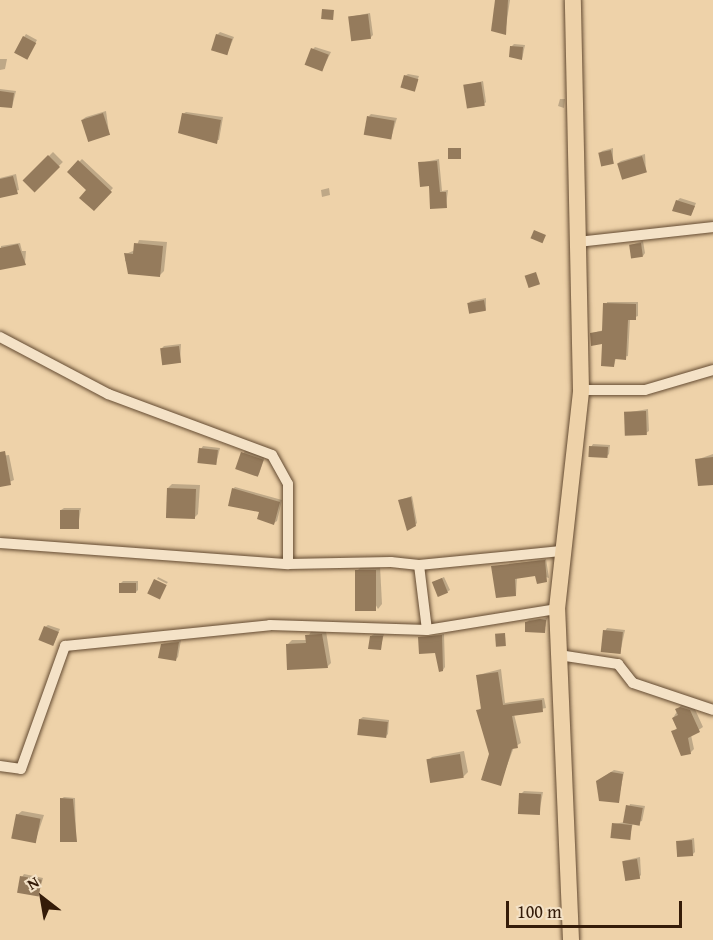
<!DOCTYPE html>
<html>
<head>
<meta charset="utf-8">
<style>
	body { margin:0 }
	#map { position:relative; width:713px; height:940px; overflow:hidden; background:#eed2a9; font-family:"Gentium Book Plus",serif }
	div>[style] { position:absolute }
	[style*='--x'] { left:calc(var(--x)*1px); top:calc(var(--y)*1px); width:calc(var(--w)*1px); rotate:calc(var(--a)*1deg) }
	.shadow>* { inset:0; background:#0003; transform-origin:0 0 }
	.building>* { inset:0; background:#957b5c; transform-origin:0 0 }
	.roads { filter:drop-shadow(0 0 2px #634a31) drop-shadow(0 0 2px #634a31) }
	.minor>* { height:10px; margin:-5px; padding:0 5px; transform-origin:5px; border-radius:5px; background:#f4e2c7 }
	.primary>* { height:16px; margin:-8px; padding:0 8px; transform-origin:8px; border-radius:8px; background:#eed2a9 }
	span { translate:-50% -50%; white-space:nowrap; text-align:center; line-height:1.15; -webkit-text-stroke:5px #f4e2c7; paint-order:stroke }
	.north { position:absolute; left:12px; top:868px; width:60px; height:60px; -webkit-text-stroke:4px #f4e2c7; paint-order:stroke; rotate:329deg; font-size:16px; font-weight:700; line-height:24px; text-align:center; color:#351c09 }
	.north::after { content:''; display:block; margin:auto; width:21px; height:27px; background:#351c09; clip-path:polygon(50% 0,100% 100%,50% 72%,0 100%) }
	.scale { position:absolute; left:506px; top:901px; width:176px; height:27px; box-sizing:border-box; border:3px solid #351c09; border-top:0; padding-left:8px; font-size:18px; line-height:21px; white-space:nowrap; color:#351c09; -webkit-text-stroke:4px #f4e2c7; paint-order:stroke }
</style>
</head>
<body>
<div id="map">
	<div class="shadow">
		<i style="clip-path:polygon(497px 0,510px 0,505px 33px)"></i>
		<i style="clip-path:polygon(370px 13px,373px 35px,370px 38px,349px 17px)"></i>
		<i style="clip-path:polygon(220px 32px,234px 37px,227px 54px,217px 35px)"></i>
		<i style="clip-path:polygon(26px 34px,37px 40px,29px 55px,24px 37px)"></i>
		<i style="clip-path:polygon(514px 44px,525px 45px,522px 59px,511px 47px)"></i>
		<i style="clip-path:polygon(315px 47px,331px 52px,322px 70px,313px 49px)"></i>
		<i style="clip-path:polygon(0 59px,7px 59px,5px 69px,0 70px)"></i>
		<i style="clip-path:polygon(408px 74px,419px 76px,414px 89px,405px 76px)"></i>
		<i style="clip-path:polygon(483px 81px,486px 102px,484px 104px,465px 86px)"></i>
		<i style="clip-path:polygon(0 89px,16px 91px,12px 107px,0 105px)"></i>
		<i style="clip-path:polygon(560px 99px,565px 99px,564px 108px,558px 106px)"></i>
		<i style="clip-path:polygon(106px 111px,109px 133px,83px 119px,86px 117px)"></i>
		<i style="clip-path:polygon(186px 112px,223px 117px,219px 140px,199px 139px,183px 114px)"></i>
		<i style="clip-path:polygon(371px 114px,397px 118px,391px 138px,369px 116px)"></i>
		<i style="clip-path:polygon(613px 148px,613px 162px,600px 153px,602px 151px)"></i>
		<i style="left:53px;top:152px;width:14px;height:40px;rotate:45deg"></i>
		<i style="clip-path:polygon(645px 154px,646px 171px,618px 163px,621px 161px)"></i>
		<i style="clip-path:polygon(82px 159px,113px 188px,94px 209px,88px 190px,69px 172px)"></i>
		<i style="clip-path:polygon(439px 159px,442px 191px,448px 190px,446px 206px,420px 163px)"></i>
		<i style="clip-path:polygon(16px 174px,19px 190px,0 196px,0 178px)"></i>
		<i style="clip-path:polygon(329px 188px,330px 195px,322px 197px,321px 190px)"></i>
		<i style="clip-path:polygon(680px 198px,696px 203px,691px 215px,677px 201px)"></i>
		<i style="clip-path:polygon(139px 240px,167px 242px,164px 271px,160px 275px,125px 261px,126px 254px,135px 250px)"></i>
		<i style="clip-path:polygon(643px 241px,645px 253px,643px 256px,631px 245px)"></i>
		<i style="clip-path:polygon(20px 243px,22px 251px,26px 251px,25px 263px,0 258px,1px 246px)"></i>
		<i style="clip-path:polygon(486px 298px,486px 310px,468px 304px,471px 301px)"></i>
		<i style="clip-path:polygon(607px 302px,638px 302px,638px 316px,630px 319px,628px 356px,616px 358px,614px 365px,604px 343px,592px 333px,604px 330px)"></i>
		<i style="clip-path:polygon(181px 344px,180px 361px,162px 348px,164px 346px)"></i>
		<i style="clip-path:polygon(648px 409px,649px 431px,646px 433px,625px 413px)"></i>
		<i style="clip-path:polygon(593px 444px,610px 445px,609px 454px,607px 456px,591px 447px)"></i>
		<i style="clip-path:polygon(203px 446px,220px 448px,216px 464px,201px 449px)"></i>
		<i style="left:245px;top:450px;width:21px;height:19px;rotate:19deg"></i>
		<i style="clip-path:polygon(713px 454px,713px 483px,696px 460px)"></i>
		<i style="clip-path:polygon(9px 455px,14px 480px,0 486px,0 456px)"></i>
		<i style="clip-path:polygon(172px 484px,200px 485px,198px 514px,194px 518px,168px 488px)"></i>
		<i style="clip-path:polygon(235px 487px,282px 500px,277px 521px,274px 523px,233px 489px)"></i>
		<i style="clip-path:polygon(412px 496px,417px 523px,415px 525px,400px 500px)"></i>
		<i style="clip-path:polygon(64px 508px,81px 508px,78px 527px,61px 510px)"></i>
		<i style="clip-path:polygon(546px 559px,549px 578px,536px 574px,517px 577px,516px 595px,493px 567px)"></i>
		<i style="clip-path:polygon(380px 566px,382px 604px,378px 609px,357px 571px,361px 567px)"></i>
		<i style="left:158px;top:577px;width:11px;height:2px;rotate:27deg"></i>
		<i style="clip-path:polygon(444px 577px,450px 590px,447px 592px,434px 582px)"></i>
		<i style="clip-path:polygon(123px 581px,138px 581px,138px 590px,135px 593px,121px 583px)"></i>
		<i style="clip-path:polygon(547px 618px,544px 632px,527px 622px,529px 620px)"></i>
		<i style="clip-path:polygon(48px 625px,60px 629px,54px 643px,45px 627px)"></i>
		<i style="clip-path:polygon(607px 628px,625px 630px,620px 653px,605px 631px)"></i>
		<i style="clip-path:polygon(311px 631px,326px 631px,331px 663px,327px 667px,288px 644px,292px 640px,307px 640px)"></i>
		<i style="clip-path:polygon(374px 634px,384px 634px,380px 649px,371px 636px)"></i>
		<i style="clip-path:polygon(444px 634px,445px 667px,443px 670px,436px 652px,420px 638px)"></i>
		<i style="clip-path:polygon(181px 640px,178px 657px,175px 660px,162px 644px)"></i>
		<i style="clip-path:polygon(501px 669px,505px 703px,544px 698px,546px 708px,514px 714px,521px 743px,514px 747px,500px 784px,478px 711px,482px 707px,478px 675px)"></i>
		<i style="clip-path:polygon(681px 705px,694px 707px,703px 727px,691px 735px,694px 749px,690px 753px,673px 732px,678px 727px,673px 718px)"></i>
		<i style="clip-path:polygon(363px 717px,389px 720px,388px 734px,385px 737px,360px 719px)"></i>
		<i style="clip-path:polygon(464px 751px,468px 772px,464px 776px,432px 782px,428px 761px,432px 757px)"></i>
		<i style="clip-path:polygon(614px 770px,624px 772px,618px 801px,600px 779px)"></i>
		<i style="clip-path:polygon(524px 791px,543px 792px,539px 813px,521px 794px)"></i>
		<i style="clip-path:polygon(64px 797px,75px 798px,76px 840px,61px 799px)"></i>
		<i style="clip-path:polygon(630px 804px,645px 806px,642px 821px,633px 823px,629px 839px,614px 824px,625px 822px)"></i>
		<i style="clip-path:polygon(22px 811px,44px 815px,35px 842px,17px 815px)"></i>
		<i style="clip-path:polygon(694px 838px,695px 852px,692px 855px,678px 842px)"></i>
		<i style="clip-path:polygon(640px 857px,641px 875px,639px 877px,623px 861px)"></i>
		<i style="clip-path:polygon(24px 874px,43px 878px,38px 896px,22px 877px)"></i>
	</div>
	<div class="building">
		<i style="clip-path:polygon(495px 0,508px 0,506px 35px,491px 31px)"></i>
		<i style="left:322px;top:9px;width:12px;height:10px;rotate:5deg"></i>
		<i style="left:368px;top:14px;width:25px;height:20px;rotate:83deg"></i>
		<i style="left:216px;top:34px;width:17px;height:17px;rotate:17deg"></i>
		<i style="left:23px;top:36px;width:15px;height:19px;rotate:28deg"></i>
		<i style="clip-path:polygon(510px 46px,523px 47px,522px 60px,509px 57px)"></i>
		<i style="left:311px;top:48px;width:19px;height:18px;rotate:21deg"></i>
		<i style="left:404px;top:75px;width:15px;height:13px;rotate:16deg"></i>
		<i style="left:481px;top:82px;width:24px;height:18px;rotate:81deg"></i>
		<i style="clip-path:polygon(0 91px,14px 93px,12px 108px,0 107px)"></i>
		<i style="left:103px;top:113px;width:23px;height:23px;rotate:72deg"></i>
		<i style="clip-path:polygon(182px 113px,221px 120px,217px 144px,178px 133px)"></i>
		<i style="left:367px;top:116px;width:28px;height:19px;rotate:10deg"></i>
		<i style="left:448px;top:148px;width:13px;height:11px"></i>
		<i style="left:611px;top:150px;width:14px;height:13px;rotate:78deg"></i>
		<i style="left:48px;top:155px;width:17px;height:36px;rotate:45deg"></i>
		<i style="left:642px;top:156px;width:17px;height:26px;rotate:73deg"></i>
		<i style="clip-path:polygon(78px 160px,112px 192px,94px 211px,79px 198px,86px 190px,67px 172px)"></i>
		<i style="clip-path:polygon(437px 161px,440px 192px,446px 192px,447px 208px,430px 209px,429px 186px,420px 187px,418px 162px)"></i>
		<i style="clip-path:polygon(13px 176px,18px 194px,0 198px,0 179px)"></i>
		<i style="clip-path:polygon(676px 200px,695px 206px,691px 216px,672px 211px)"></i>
		<i style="left:534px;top:230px;width:13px;height:9px;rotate:23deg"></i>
		<i style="clip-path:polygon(134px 243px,163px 246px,160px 277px,128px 274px,124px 253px,133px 254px)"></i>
		<i style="left:641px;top:243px;width:14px;height:12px;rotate:82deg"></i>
		<i style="clip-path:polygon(18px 244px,26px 265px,0 270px,0 248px)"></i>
		<i style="left:536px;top:272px;width:13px;height:12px;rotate:72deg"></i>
		<i style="left:484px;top:300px;width:11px;height:17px;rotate:80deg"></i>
		<i style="clip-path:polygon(603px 303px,636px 304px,636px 320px,628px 320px,626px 360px,615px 359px,614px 367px,601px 366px,602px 344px,591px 346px,590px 333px,602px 331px)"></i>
		<i style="left:179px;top:346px;width:17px;height:19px;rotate:83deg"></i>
		<i style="left:646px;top:411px;width:24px;height:22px;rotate:88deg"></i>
		<i style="left:589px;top:446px;width:19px;height:11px;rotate:3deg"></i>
		<i style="left:199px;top:448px;width:19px;height:15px;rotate:6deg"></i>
		<i style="clip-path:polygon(5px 451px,11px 485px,0 487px,0 452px)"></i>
		<i style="left:241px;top:452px;width:24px;height:18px;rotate:19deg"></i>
		<i style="clip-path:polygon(713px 457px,713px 485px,698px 486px,695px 459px)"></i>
		<i style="left:167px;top:488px;width:29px;height:30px;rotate:2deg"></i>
		<i style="clip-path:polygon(232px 488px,280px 502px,274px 525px,257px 519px,259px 512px,228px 506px)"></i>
		<i style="clip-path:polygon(411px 497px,416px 526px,407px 531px,398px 500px)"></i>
		<i style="left:60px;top:510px;width:19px;height:19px"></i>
		<i style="clip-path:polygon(545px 560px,547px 582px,537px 584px,535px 576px,515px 579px,516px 596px,496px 598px,491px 566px)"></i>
		<i style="left:355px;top:570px;width:21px;height:41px"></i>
		<i style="left:442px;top:578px;width:16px;height:11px;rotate:68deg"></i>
		<i style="left:154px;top:579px;width:14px;height:16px;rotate:25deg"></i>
		<i style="left:119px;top:583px;width:17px;height:10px"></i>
		<i style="clip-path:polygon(540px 619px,546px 620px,545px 633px,525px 632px,525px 622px)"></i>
		<i style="left:44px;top:626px;width:16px;height:15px;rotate:22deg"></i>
		<i style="left:603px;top:630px;width:20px;height:22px;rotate:6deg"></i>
		<i style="left:505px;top:633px;width:13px;height:10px;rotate:86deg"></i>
		<i style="clip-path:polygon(322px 634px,328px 668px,287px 670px,286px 644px,306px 643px,305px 635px)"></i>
		<i style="clip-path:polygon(442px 635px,443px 671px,439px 672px,435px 653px,419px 654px,418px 637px)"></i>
		<i style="clip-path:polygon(370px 636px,383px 636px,381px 650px,368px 649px)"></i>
		<i style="clip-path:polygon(179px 642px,176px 661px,158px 658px,161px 644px)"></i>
		<i style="clip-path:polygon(498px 672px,503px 705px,542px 700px,543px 712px,512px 716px,518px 748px,512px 749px,501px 786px,481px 780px,489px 754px,476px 710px,481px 709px,476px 675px)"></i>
		<i style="clip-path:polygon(680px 707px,690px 710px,700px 732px,688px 738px,691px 754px,681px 756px,671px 731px,677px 729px,672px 718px,678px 715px,675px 709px)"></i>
		<i style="left:359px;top:719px;width:29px;height:16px;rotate:6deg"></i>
		<i style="left:460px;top:754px;width:24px;height:34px;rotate:81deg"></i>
		<i style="clip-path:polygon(611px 772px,623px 774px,619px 803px,599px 801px,596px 781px)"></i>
		<i style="left:519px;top:793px;width:22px;height:21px;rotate:3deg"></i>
		<i style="clip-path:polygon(60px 798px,73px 799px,77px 842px,60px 842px)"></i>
		<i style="left:626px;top:805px;width:17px;height:18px;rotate:10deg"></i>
		<i style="left:16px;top:814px;width:25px;height:25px;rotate:11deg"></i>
		<i style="left:612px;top:823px;width:20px;height:15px;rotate:6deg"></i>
		<i style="left:692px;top:840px;width:16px;height:16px;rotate:86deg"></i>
		<i style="left:637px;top:859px;width:20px;height:15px;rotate:81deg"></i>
		<i style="left:20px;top:876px;width:22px;height:17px;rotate:10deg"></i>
	</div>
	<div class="roads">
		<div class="minor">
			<i style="--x:578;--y:242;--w:136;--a:-6.3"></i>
			<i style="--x:0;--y:337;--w:122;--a:27.8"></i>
			<i style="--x:108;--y:394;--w:175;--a:20.4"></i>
			<i style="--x:272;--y:455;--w:33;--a:61"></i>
			<i style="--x:288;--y:484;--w:80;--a:90"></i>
			<i style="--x:288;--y:564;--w:103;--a:-1.1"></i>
			<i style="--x:391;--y:562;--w:28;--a:6"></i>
			<i style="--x:419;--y:565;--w:65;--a:83"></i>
			<i style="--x:581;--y:390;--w:64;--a:0"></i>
			<i style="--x:645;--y:390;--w:71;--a:-16.4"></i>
			<i style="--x:0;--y:543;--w:289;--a:4.2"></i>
			<i style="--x:419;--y:565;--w:145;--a:-5.6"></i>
			<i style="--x:559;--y:655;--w:60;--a:8.7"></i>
			<i style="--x:618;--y:664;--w:24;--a:52"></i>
			<i style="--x:633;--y:683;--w:84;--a:18.6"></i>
			<i style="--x:0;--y:766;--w:21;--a:8"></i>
			<i style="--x:21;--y:769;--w:131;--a:-70.3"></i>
			<i style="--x:65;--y:646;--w:206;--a:-5.8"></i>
			<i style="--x:270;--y:625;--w:157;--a:1.8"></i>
			<i style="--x:427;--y:630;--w:132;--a:-9.2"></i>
		</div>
		<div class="primary">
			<i style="--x:571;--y:940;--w:331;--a:-92.4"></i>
			<i style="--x:557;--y:609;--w:220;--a:-83.7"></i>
			<i style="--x:581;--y:390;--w:390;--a:-91.2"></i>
		</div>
	</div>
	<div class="north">N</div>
	<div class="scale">100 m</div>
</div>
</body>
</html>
